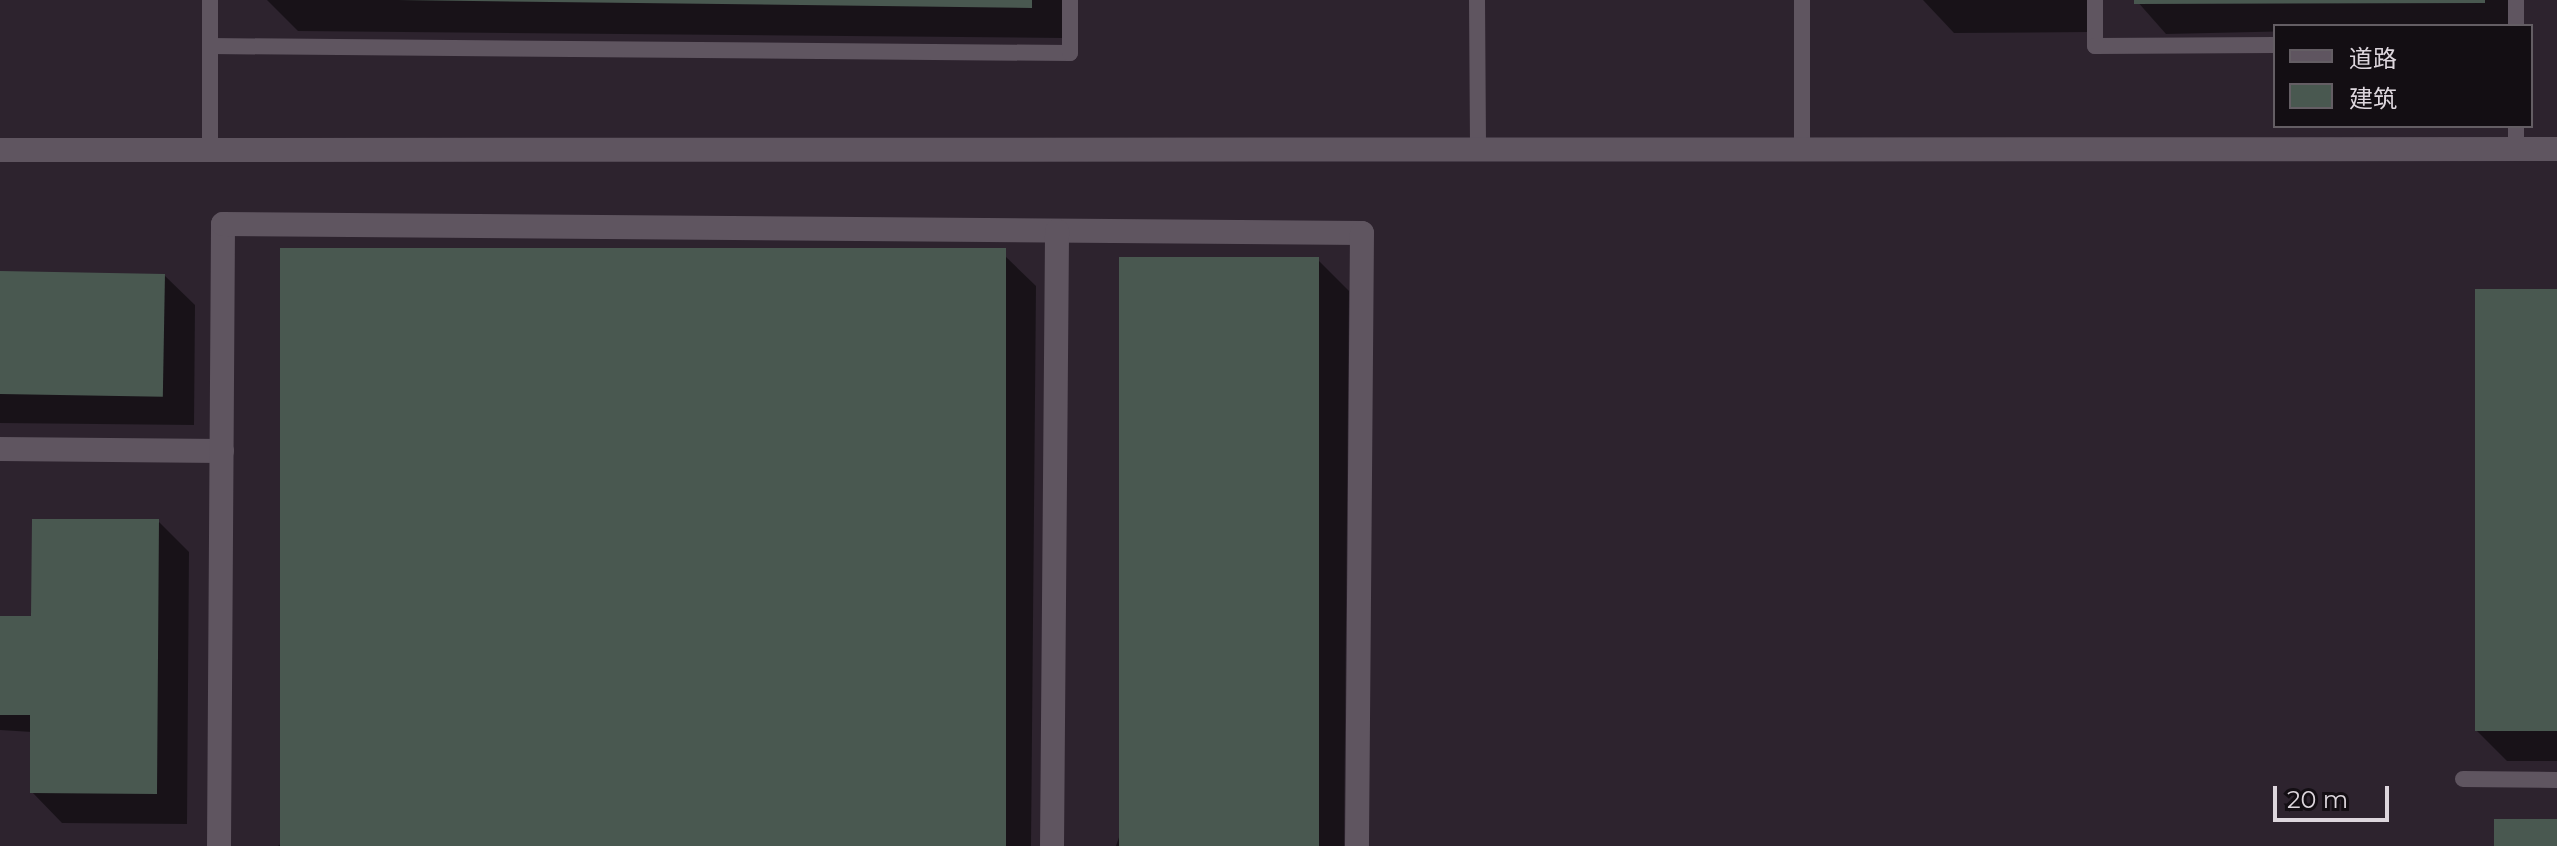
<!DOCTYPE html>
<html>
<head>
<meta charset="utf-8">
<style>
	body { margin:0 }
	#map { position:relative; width:2557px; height:846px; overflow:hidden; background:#2d232e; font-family:Montserrat,"Noto Sans SC",sans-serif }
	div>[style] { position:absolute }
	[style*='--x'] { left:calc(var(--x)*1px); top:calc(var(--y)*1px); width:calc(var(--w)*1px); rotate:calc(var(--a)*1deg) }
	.shadow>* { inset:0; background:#0007 }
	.building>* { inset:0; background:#495850; transform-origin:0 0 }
	.lane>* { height:16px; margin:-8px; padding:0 8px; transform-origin:8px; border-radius:8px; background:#5f5560 }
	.street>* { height:24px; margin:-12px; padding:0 12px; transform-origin:12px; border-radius:12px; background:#5f5560 }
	span { translate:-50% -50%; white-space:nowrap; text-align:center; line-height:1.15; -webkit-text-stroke:7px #130e13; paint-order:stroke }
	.legend { position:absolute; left:2273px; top:24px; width:260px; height:104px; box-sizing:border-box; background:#130e13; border:2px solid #645e64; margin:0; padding:10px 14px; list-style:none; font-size:24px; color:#ddd6dd }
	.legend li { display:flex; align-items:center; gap:16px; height:40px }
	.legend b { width:40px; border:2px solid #645e64 }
	.scale { position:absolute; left:2273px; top:786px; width:116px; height:36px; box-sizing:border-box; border:4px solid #ddd6dd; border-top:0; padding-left:10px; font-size:24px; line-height:28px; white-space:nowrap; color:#ddd6dd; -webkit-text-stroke:6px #130e13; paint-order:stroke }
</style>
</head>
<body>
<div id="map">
	<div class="shadow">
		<i style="clip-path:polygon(267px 0,1062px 0,1062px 38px,298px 31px)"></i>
		<i style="clip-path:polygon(1923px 0,2089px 0,2089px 32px,1954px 33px)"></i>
		<i style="clip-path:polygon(2136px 0,2510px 0,2510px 26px,2166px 34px)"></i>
		<i style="clip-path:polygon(1005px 256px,1036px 286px,1031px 846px,278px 846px)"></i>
		<i style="clip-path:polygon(1318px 260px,1349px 291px,1344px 846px,1116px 846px)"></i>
		<i style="clip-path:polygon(0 273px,164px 275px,195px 305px,194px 425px,0 423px)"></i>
		<i style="clip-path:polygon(2557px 291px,2557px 761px,2507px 761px,2476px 730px)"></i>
		<i style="clip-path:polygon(158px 521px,189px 552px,187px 824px,62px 823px,32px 792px,32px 732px,0 730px,0 618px,33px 618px)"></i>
	</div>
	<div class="building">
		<i style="clip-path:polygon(398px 0,1032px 0,1032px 8px)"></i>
		<i style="clip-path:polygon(2134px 0,2485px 0,2485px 3px,2134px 4px)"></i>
		<i style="left:280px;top:248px;width:726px;height:598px"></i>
		<i style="left:1119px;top:257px;width:200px;height:589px"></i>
		<i style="left:0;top:271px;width:165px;height:123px;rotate:1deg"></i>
		<i style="left:2475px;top:289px;width:82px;height:442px"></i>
		<i style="clip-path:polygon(32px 519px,159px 519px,157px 794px,30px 793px,30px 715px,0 715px,0 616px,31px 616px)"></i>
		<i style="left:2494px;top:819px;width:63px;height:27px"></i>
	</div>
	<div class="lane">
		<i style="--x:1477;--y:0;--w:149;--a:89.6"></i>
		<i style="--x:1802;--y:0;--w:149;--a:90"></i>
		<i style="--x:2095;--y:0;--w:46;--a:90"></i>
		<i style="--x:2095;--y:46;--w:180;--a:-0.3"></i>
		<i style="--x:2516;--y:0;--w:26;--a:90"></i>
		<i style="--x:210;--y:46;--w:860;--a:0.47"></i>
		<i style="--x:1070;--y:53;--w:53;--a:-90"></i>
		<i style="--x:2516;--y:126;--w:23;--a:90"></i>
		<i style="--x:210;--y:150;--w:150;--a:-90"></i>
		<i style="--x:2463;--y:779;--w:94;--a:0.6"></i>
	</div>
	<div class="street">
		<i style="--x:0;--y:150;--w:2557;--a:-0.02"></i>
		<i style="--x:0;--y:449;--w:222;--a:0.5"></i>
		<i style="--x:219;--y:846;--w:622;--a:-89.63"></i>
		<i style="--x:223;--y:224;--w:1139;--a:0.45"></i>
		<i style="--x:1362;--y:233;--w:613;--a:90.47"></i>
		<i style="--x:1052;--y:846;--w:615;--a:-89.53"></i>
	</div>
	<ul class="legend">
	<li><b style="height:10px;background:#5f5560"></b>道路</li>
	<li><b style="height:22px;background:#495850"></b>建筑</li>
	</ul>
	<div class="scale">20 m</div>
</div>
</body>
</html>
